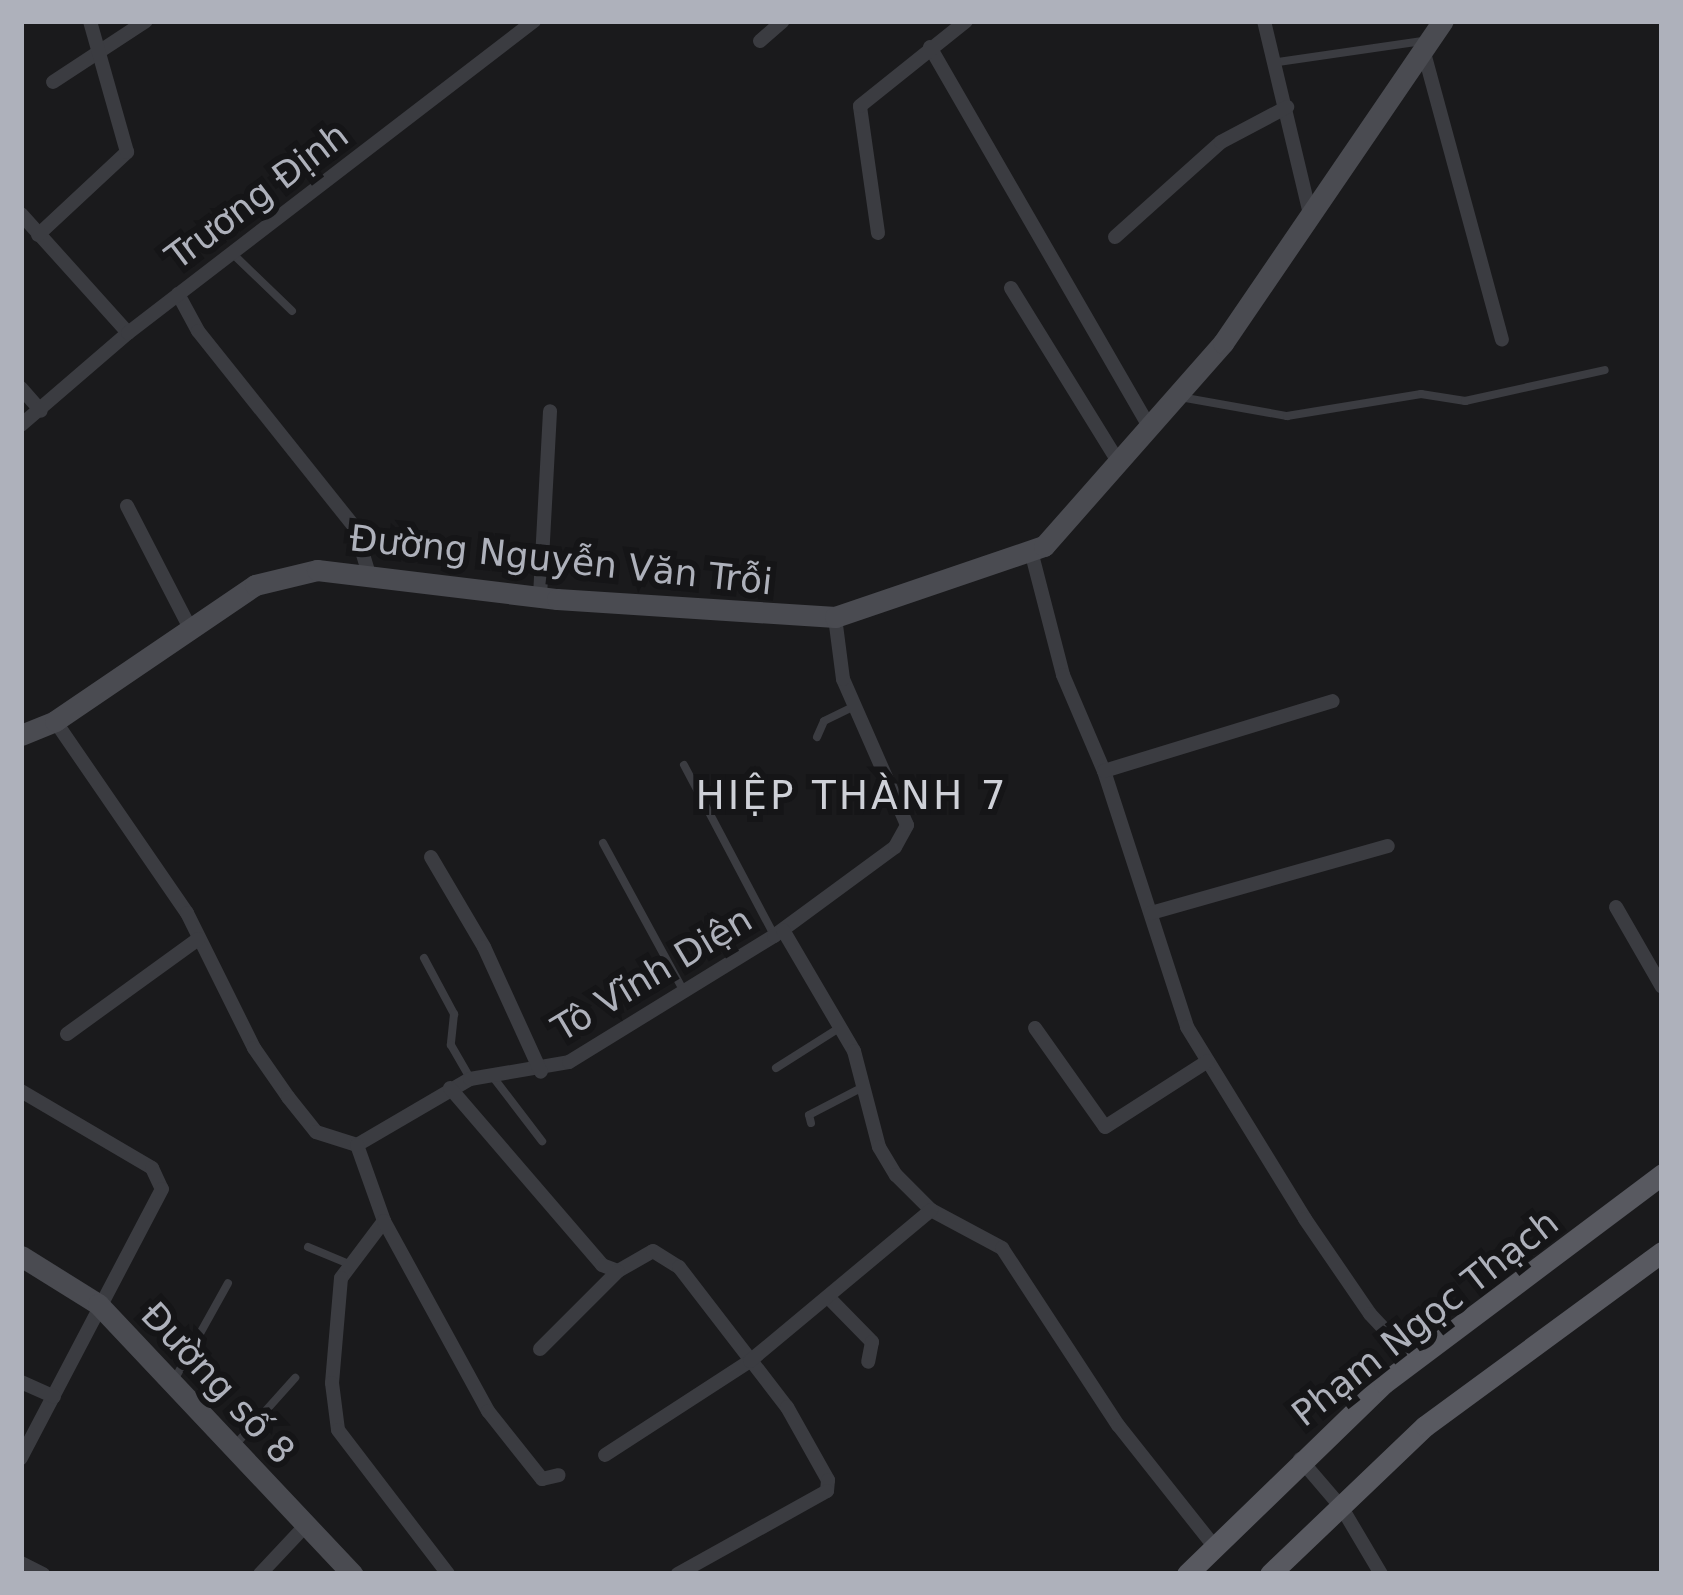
<!DOCTYPE html>
<html>
<head>
<meta charset="utf-8">
<style>
	body { margin:0 }
	#map { position:relative; width:1683px; height:1595px; overflow:hidden; background:#1a1a1c; font-family:"DejaVu Sans",sans-serif }
	div>[style] { position:absolute }
	[style*='--x'] { left:calc(var(--x)*1px); top:calc(var(--y)*1px); width:calc(var(--w)*1px); rotate:calc(var(--a)*1deg) }
	.lane>* { height:8px; margin:-4px; padding:0 4px; transform-origin:4px; border-radius:4px; background:#3b3c41 }
	.street>* { height:14px; margin:-7px; padding:0 7px; transform-origin:7px; border-radius:7px; background:#3b3c41 }
	.secondary>* { height:21px; margin:-10.5px; padding:0 10.5px; transform-origin:10.5px; border-radius:10.5px; background:#4a4b51 }
	.primary>* { height:21px; margin:-10.5px; padding:0 10.5px; transform-origin:10.5px; border-radius:10.5px; background:#585960 }
	span { translate:-50% -50%; white-space:nowrap; text-align:center; line-height:1.15; -webkit-text-stroke:12px #151517; paint-order:stroke }
	.street-label { font-size:36px; color:#aeb1bb }
	.neighbourhood-label { font-size:39px; color:#ced0d7; letter-spacing:3px }
	.frame { position:absolute; inset:0; border:24px solid #aeb1bb; pointer-events:none }
</style>
</head>
<body>
<div id="map">
	<div class="lane">
		<i style="--x:1278;--y:62;--w:146;--a:-8.3"></i>
		<i style="--x:233;--y:254;--w:82;--a:44"></i>
		<i style="--x:1180;--y:397;--w:109;--a:10.1"></i>
		<i style="--x:1287;--y:416;--w:136;--a:-9.3"></i>
		<i style="--x:1421;--y:394;--w:45;--a:9"></i>
		<i style="--x:1465;--y:401;--w:143;--a:-12.5"></i>
		<i style="--x:817;--y:737;--w:17;--a:-66"></i>
		<i style="--x:824;--y:721;--w:32;--a:-26"></i>
		<i style="--x:684;--y:765;--w:192;--a:62.1"></i>
		<i style="--x:603;--y:843;--w:167;--a:61.4"></i>
		<i style="--x:424;--y:958;--w:64;--a:61.8"></i>
		<i style="--x:454;--y:1014;--w:31;--a:96"></i>
		<i style="--x:451;--y:1045;--w:38;--a:60"></i>
		<i style="--x:776;--y:1068;--w:75;--a:-32.4"></i>
		<i style="--x:493;--y:1077;--w:81;--a:52.6"></i>
		<i style="--x:811;--y:1123;--w:8;--a:-104"></i>
		<i style="--x:809;--y:1115;--w:63;--a:-27.4"></i>
		<i style="--x:308;--y:1247;--w:44;--a:22.5"></i>
		<i style="--x:173;--y:1382;--w:113;--a:-60.9"></i>
		<i style="--x:236;--y:1444;--w:89;--a:-48.2"></i>
	</div>
	<div class="street">
		<i style="--x:1264;--y:21;--w:194;--a:76.6"></i>
		<i style="--x:760;--y:41;--w:30;--a:-41"></i>
		<i style="--x:930;--y:47;--w:442;--a:60"></i>
		<i style="--x:1423;--y:49;--w:301;--a:74.8"></i>
		<i style="--x:53;--y:82;--w:111;--a:-33.3"></i>
		<i style="--x:21;--y:214;--w:160;--a:48"></i>
		<i style="--x:878;--y:233;--w:128;--a:-98.1"></i>
		<i style="--x:860;--y:106;--w:136;--a:-38.7"></i>
		<i style="--x:38;--y:235;--w:122;--a:-43"></i>
		<i style="--x:127;--y:152;--w:136;--a:-105.8"></i>
		<i style="--x:1115;--y:237;--w:142;--a:-41.9"></i>
		<i style="--x:1221;--y:142;--w:75;--a:-27.9"></i>
		<i style="--x:1011;--y:288;--w:203;--a:58.3"></i>
		<i style="--x:178;--y:294;--w:42;--a:61.6"></i>
		<i style="--x:198;--y:331;--w:252;--a:51.4"></i>
		<i style="--x:355;--y:528;--w:45;--a:73.2"></i>
		<i style="--x:21;--y:388;--w:30;--a:49"></i>
		<i style="--x:21;--y:425;--w:141;--a:-40.7"></i>
		<i style="--x:128;--y:333;--w:512;--a:-37.54"></i>
		<i style="--x:127;--y:506;--w:133;--a:62.7"></i>
		<i style="--x:1031;--y:551;--w:128;--a:75.5"></i>
		<i style="--x:1063;--y:675;--w:104;--a:66.9"></i>
		<i style="--x:1104;--y:771;--w:269;--a:72"></i>
		<i style="--x:1187;--y:1027;--w:225;--a:58.4"></i>
		<i style="--x:1305;--y:1219;--w:115;--a:55.6"></i>
		<i style="--x:1370;--y:1314;--w:64;--a:46.9"></i>
		<i style="--x:540;--y:596;--w:185;--a:-86.9"></i>
		<i style="--x:55;--y:721;--w:233;--a:55.5"></i>
		<i style="--x:187;--y:913;--w:151;--a:63.6"></i>
		<i style="--x:254;--y:1048;--w:60;--a:55.2"></i>
		<i style="--x:288;--y:1097;--w:45;--a:51.3"></i>
		<i style="--x:316;--y:1132;--w:43;--a:17.6"></i>
		<i style="--x:357;--y:1145;--w:131;--a:-30.3"></i>
		<i style="--x:470;--y:1079;--w:100;--a:-9.7"></i>
		<i style="--x:569;--y:1062;--w:241;--a:-31.6"></i>
		<i style="--x:774;--y:936;--w:150;--a:-36.3"></i>
		<i style="--x:895;--y:847;--w:25;--a:-61"></i>
		<i style="--x:907;--y:825;--w:159;--a:-113.7"></i>
		<i style="--x:843;--y:679;--w:63;--a:-97.4"></i>
		<i style="--x:1104;--y:771;--w:239;--a:-17"></i>
		<i style="--x:431;--y:857;--w:104;--a:59.5"></i>
		<i style="--x:484;--y:947;--w:137;--a:65.5"></i>
		<i style="--x:1616;--y:907;--w:92;--a:60.1"></i>
		<i style="--x:1151;--y:913;--w:246;--a:-15.8"></i>
		<i style="--x:783;--y:930;--w:140;--a:59.6"></i>
		<i style="--x:854;--y:1051;--w:99;--a:75.4"></i>
		<i style="--x:879;--y:1147;--w:33;--a:59"></i>
		<i style="--x:896;--y:1175;--w:49;--a:45"></i>
		<i style="--x:931;--y:1210;--w:81;--a:28.2"></i>
		<i style="--x:1002;--y:1248;--w:212;--a:56.8"></i>
		<i style="--x:1118;--y:1425;--w:153;--a:51.6"></i>
		<i style="--x:1035;--y:1028;--w:121;--a:54.7"></i>
		<i style="--x:1105;--y:1127;--w:122;--a:-32.7"></i>
		<i style="--x:67;--y:1034;--w:162;--a:-35.9"></i>
		<i style="--x:450;--y:1088;--w:233;--a:49.3"></i>
		<i style="--x:602;--y:1265;--w:17;--a:21"></i>
		<i style="--x:618;--y:1271;--w:40;--a:-29.7"></i>
		<i style="--x:653;--y:1251;--w:31;--a:32"></i>
		<i style="--x:679;--y:1267;--w:177;--a:52.4"></i>
		<i style="--x:787;--y:1407;--w:84;--a:60.7"></i>
		<i style="--x:828;--y:1480;--w:11;--a:95"></i>
		<i style="--x:827;--y:1491;--w:171;--a:150.9"></i>
		<i style="--x:21;--y:1091;--w:152;--a:30.4"></i>
		<i style="--x:152;--y:1168;--w:23;--a:65"></i>
		<i style="--x:162;--y:1189;--w:304;--a:117.7"></i>
		<i style="--x:357;--y:1145;--w:81;--a:70.4"></i>
		<i style="--x:384;--y:1221;--w:71;--a:127"></i>
		<i style="--x:341;--y:1278;--w:105;--a:94.9"></i>
		<i style="--x:332;--y:1383;--w:47;--a:82.7"></i>
		<i style="--x:338;--y:1430;--w:181;--a:52.6"></i>
		<i style="--x:384;--y:1221;--w:217;--a:61.3"></i>
		<i style="--x:488;--y:1411;--w:87;--a:51.5"></i>
		<i style="--x:542;--y:1479;--w:17;--a:-13"></i>
		<i style="--x:828;--y:1297;--w:63;--a:45.6"></i>
		<i style="--x:872;--y:1342;--w:20;--a:101"></i>
		<i style="--x:540;--y:1349;--w:110;--a:-45"></i>
		<i style="--x:21;--y:1382;--w:36;--a:24"></i>
		<i style="--x:605;--y:1455;--w:173;--a:-33"></i>
		<i style="--x:750;--y:1361;--w:236;--a:-39.8"></i>
		<i style="--x:1300;--y:1459;--w:65;--a:49.4"></i>
		<i style="--x:1342;--y:1508;--w:77;--a:59.4"></i>
		<i style="--x:21;--y:1563;--w:25;--a:27"></i>
		<i style="--x:260;--y:1574;--w:67;--a:-46.8"></i>
	</div>
	<div class="secondary">
		<i style="--x:21;--y:735;--w:37;--a:-22"></i>
		<i style="--x:55;--y:721;--w:242;--a:-34.2"></i>
		<i style="--x:255;--y:585;--w:64;--a:-13.6"></i>
		<i style="--x:317;--y:570;--w:242;--a:6.9"></i>
		<i style="--x:557;--y:599;--w:279;--a:3.7"></i>
		<i style="--x:835;--y:617;--w:221;--a:-18.8"></i>
		<i style="--x:1044;--y:546;--w:271;--a:-48.6"></i>
		<i style="--x:1223;--y:343;--w:390;--a:-55.7"></i>
		<i style="--x:21;--y:1256;--w:91;--a:31.9"></i>
		<i style="--x:98;--y:1304;--w:371;--a:46.7"></i>
	</div>
	<div class="primary">
		<i style="--x:1187;--y:1574;--w:274;--a:-44.1"></i>
		<i style="--x:1384;--y:1383;--w:348;--a:-36.9"></i>
		<i style="--x:1270;--y:1574;--w:214;--a:-43.7"></i>
		<i style="--x:1425;--y:1426;--w:294;--a:-36.3"></i>
	</div>
	<div class="street-label">
		<span style="left:257px;top:196px;rotate:-37deg">Trương Định</span>
		<span style="left:561px;top:560px;rotate:6deg">Đường Nguyễn Văn Trỗi</span>
		<span style="left:652px;top:974px;rotate:-31deg">Tô Vĩnh Diện</span>
		<span style="left:1425px;top:1318px;rotate:-38deg">Phạm Ngọc Thạch</span>
		<span style="left:218px;top:1383px;rotate:47deg">Đường số 8</span>
	</div>
	<div class="neighbourhood-label">
		<span style="left:852px;top:796px">HIỆP THÀNH 7</span>
	</div>
	<div class="frame"></div>
</div>
</body>
</html>
